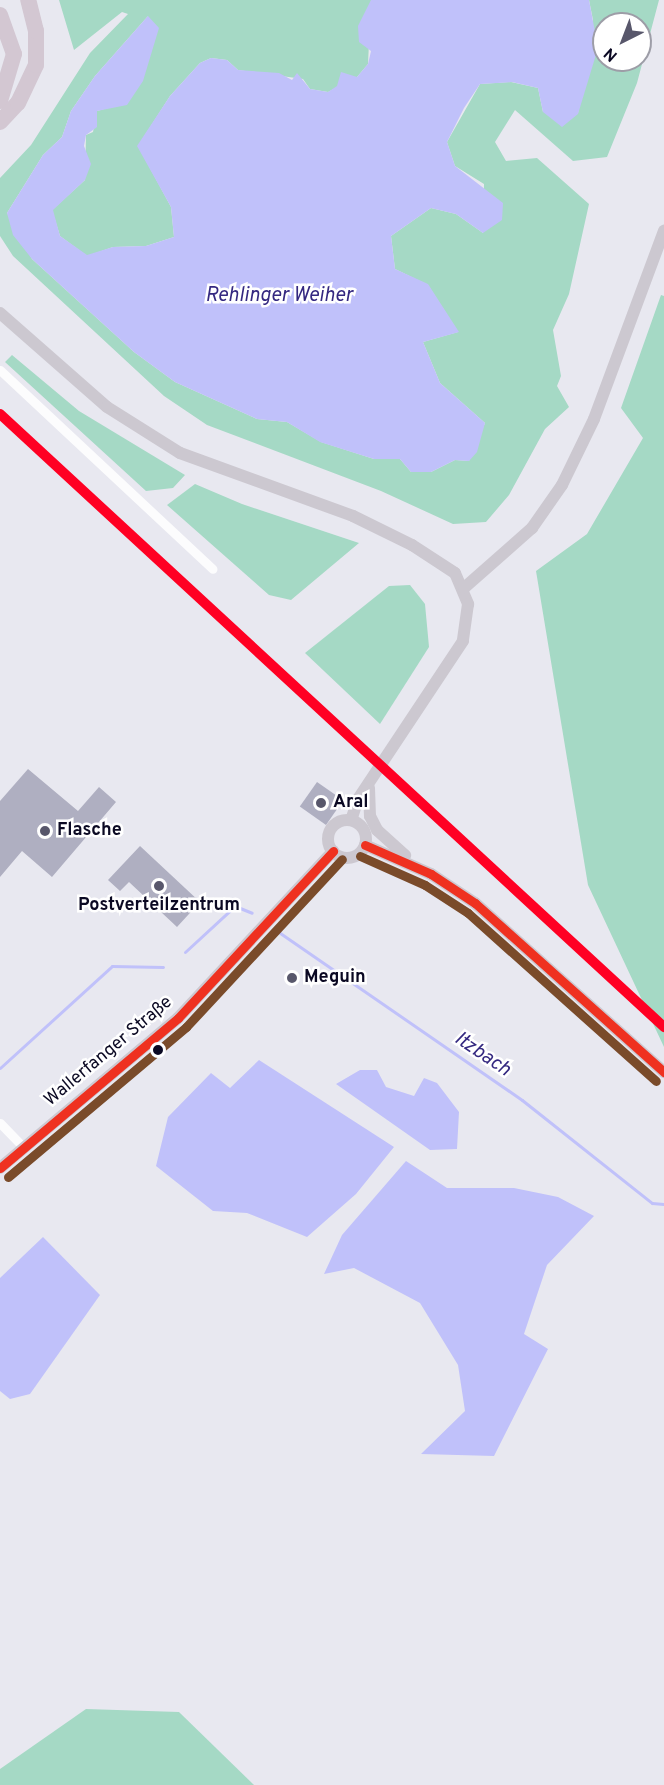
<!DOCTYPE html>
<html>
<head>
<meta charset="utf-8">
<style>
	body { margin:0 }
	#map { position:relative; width:664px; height:1785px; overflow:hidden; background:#e8e8f0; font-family:Overpass,sans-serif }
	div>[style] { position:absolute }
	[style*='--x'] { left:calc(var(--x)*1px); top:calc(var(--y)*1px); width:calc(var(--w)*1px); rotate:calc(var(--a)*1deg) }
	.forest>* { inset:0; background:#a5d9c5 }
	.water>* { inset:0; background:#c0c1fa }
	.stream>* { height:3px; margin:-1.5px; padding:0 1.5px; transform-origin:1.5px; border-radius:1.5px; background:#c0c1fa }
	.building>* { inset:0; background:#afafc1; transform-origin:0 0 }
	.minor>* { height:9px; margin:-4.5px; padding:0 4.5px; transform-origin:4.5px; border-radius:4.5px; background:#fcfcfd }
	.secondary>* { height:12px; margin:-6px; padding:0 6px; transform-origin:6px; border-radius:6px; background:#ccc8d0 }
	.secondary>.ring { margin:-6px; padding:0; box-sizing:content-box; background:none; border:12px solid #ccc8d0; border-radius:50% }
	.motorway>* { height:16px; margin:-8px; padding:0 8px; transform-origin:8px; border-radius:8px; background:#d3c7d2 }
	.bus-1>* { height:9px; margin:-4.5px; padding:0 4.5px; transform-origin:4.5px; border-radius:4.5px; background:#ef3120 }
	.bus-2>* { height:9px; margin:-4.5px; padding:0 4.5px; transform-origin:4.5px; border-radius:4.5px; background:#7a4b2a }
	.rail-1>* { height:10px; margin:-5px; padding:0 5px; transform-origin:5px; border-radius:5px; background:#ff0023 }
	.dots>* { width:16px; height:16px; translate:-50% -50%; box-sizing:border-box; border:3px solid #fff; border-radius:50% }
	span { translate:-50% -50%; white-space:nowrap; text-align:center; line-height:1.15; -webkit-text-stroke:5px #fff; paint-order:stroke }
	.poi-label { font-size:18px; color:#0b0923; font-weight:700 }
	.left { translate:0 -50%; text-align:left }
	.street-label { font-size:18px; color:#0b0923 }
	.water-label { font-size:20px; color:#342880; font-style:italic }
	.north { position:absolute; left:592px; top:12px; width:60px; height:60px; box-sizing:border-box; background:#fff; border:2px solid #9d9da7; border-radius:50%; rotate:222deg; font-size:16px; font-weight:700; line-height:24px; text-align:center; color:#0b0923 }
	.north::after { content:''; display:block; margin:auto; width:21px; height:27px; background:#58576b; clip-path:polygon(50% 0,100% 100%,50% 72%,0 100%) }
</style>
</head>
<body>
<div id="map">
	<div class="forest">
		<i style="clip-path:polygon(evenodd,59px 0,371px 0,368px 64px,357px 77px,328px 92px,310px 89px,303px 79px,238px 70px,227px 60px,211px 58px,200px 63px,170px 96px,138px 146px,171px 207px,174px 237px,146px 246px,113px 247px,87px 256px,60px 236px,52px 210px,85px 180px,86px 135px,93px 132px,97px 111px,118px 105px,148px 16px,95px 76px,71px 111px,62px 137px,43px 155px,7px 213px,32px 259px,134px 352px,175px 382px,257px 419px,287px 422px,321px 442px,374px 459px,400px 459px,411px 472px,431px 472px,455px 460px,469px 461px,485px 423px,440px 383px,423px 342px,458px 332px,428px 285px,395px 269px,391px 236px,431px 208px,456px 214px,483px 233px,484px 184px,455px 166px,447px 142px,480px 84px,511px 82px,538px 88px,543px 112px,578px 113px,593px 20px,589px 0,659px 0,637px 83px,607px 157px,573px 161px,515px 110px,495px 142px,506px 161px,537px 158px,589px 204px,569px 294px,553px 330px,561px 376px,557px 386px,569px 407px,545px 429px,509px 495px,486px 522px,453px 524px,381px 491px,207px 425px,164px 396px,13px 256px,0 236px,0 178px,31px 145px,90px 53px,128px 14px,122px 12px,74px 50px,59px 0,604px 24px,640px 24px,640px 60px,604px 60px,604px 24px)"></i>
		<i style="clip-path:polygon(661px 295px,664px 296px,664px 1047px,588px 885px,536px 571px,587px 534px,643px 438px,621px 408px)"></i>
		<i style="clip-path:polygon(12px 355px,79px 411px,185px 475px,173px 488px,146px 491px,5px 362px)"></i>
		<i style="clip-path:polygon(195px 484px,242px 504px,359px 543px,291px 600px,269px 595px,167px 505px)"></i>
		<i style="clip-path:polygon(410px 585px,425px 604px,429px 647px,380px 724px,305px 653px,389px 586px)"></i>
		<i style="clip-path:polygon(86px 1709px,179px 1712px,254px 1785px,0 1785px,0 1769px)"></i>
	</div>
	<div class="water">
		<i style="clip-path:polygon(371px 0,589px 0,598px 48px,578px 114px,562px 127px,543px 112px,538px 88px,512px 82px,480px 84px,464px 108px,447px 142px,455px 166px,503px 203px,502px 220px,483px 233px,456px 214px,431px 208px,391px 236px,395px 269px,428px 284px,459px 332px,423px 342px,440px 383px,485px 423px,477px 452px,469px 461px,455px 460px,431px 472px,411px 472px,400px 459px,374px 459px,320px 442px,287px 422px,257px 419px,175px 382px,134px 352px,32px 259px,13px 235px,7px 213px,43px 155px,62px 137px,71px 111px,95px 76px,148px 16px,159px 28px,143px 81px,127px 105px,97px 111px,97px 127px,86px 135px,84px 146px,91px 164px,85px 180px,53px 210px,60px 236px,87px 255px,113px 247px,146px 246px,174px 237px,171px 207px,137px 146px,170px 96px,200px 63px,211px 58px,227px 60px,238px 70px,279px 73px,292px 80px,297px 73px,310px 89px,328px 92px,337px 86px,341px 72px,357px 77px,368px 64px,371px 51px,359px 42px,358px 26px)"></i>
		<i style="clip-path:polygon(259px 1060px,394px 1147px,356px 1194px,307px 1237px,247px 1213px,213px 1211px,156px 1166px,168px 1117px,211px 1073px,230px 1088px)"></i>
		<i style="clip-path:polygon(360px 1070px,377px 1070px,386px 1087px,414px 1096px,424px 1078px,437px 1083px,459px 1112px,457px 1149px,430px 1150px,336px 1084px)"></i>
		<i style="clip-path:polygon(406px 1161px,447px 1188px,514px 1188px,558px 1197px,594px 1216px,547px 1265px,524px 1334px,548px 1349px,494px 1456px,421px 1454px,465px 1411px,458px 1365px,420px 1303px,354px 1268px,324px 1274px,342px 1235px)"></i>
		<i style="clip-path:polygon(43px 1237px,100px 1295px,30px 1394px,10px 1399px,0 1391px,0 1278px)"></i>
	</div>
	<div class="stream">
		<i style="--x:280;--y:933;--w:294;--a:34.6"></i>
		<i style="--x:522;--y:1100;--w:166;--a:38.4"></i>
		<i style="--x:652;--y:1203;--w:12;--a:5"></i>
		<i style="--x:185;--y:952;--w:68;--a:-42.6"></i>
		<i style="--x:235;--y:906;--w:18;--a:22"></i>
		<i style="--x:0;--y:1068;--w:151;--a:-42.3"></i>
		<i style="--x:112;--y:966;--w:51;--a:1.1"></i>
	</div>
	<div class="building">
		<i style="clip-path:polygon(28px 769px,78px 811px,99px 787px,116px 802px,52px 877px,22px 851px,0 877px,0 801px)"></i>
		<i style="left:317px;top:782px;width:32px;height:30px;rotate:35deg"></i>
		<i style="clip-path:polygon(140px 846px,200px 902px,177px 927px,129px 882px,120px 891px,108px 880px)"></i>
	</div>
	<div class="minor">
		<i style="--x:0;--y:370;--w:291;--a:43.1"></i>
		<i style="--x:0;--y:1123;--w:35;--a:46"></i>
	</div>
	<div class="secondary">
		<i style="--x:0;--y:313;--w:142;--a:41.3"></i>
		<i style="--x:107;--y:407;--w:86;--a:32.2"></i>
		<i style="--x:180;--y:453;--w:184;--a:20"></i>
		<i style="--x:353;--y:516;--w:66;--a:26.2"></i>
		<i style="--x:412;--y:545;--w:51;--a:33.1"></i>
		<i style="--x:455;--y:573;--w:34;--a:67"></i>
		<i style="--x:468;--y:604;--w:37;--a:98"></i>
		<i style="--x:463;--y:641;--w:190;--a:123.6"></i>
		<i style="--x:358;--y:799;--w:22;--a:108"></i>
		<i style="--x:464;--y:588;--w:91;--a:-41.4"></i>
		<i style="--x:532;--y:528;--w:52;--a:-55.1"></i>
		<i style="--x:562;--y:485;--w:73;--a:-64.1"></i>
		<i style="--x:594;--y:419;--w:201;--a:-69.6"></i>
		<i style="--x:369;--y:788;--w:28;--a:88"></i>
		<i style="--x:370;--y:816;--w:16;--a:63"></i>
		<i style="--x:377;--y:830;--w:38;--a:42"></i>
		<i class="ring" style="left:328px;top:820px;width:26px;height:26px"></i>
		<i style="--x:365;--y:845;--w:72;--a:23.7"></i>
		<i style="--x:431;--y:874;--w:53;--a:33.4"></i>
		<i style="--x:475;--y:903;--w:254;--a:41.8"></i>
		<i style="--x:0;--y:1168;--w:233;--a:-40.1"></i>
		<i style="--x:178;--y:1018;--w:228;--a:-47.1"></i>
	</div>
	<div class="motorway">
		<i style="--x:0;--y:15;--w:41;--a:70.3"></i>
		<i style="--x:14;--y:54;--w:49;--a:106.6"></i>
		<i style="--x:0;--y:122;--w:26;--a:-47"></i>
		<i style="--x:18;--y:103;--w:42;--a:-64.7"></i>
		<i style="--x:36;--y:65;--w:34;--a:-90"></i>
		<i style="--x:36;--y:31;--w:32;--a:-104"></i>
	</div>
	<div class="bus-1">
		<i style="--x:365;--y:845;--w:72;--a:23.7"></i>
		<i style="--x:431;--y:874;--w:53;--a:33.4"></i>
		<i style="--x:475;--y:903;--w:254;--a:41.8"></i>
		<i style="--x:0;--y:1168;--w:233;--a:-40.1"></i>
		<i style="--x:178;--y:1018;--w:228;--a:-47.1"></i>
	</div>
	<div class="bus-2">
		<i style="--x:360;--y:856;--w:71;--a:24"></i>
		<i style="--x:425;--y:885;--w:51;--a:33.1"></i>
		<i style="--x:468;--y:913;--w:252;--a:41.8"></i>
		<i style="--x:8;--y:1177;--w:233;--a:-40.1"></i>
		<i style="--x:186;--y:1027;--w:229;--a:-47.1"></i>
	</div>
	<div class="rail-1">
		<i style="--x:0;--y:414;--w:904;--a:42.71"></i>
	</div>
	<div class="dots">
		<i style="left:321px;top:803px;background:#58576b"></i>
		<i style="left:45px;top:831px;background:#58576b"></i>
		<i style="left:159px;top:886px;background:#58576b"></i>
		<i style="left:292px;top:978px;background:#58576b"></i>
		<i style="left:158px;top:1050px;background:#0b0923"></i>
	</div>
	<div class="poi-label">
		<span class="left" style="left:333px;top:803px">Aral</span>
		<span class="left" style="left:57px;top:831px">Flasche</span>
		<span style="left:159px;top:906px">Postverteilzentrum</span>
		<span class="left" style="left:304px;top:978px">Meguin</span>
	</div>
	<div class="street-label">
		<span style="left:109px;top:1052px;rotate:-40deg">Wallerfanger Straße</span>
	</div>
	<div class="water-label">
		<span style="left:279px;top:296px">Rehlinger Weiher</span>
		<span style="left:482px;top:1055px;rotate:34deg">Itzbach</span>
	</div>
	<div class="north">N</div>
</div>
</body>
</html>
